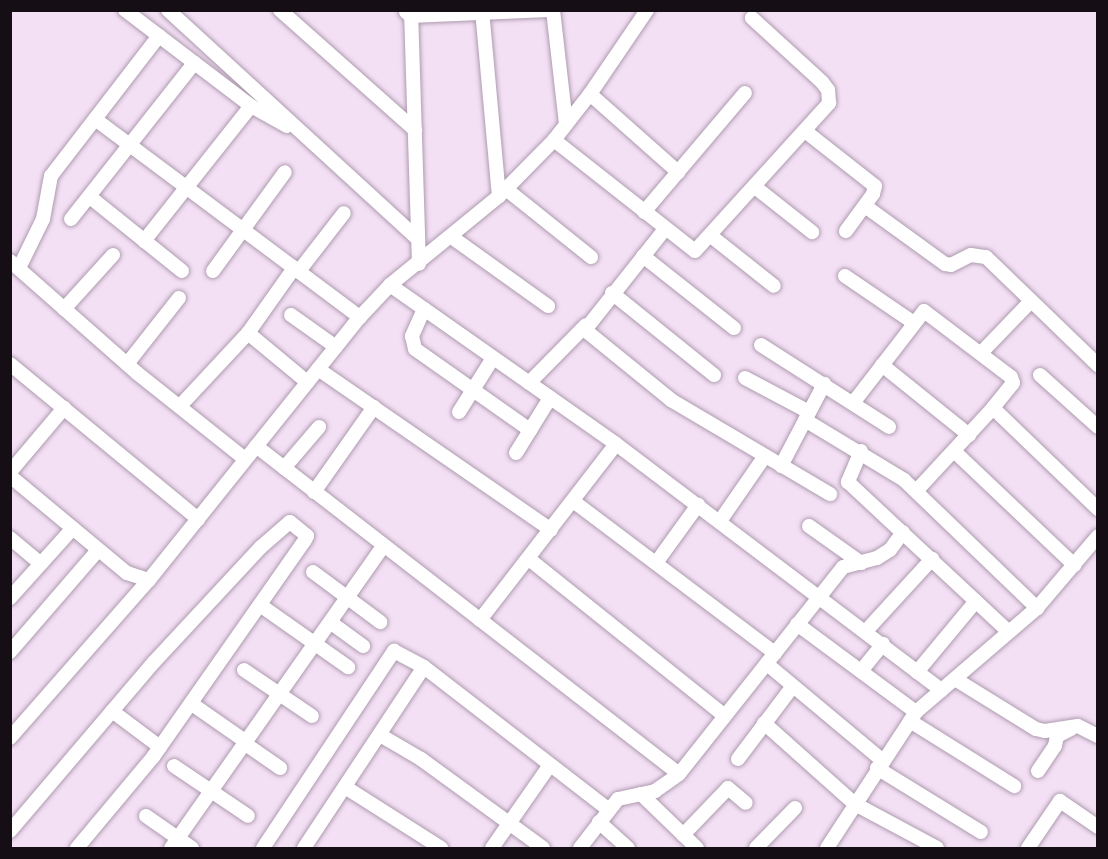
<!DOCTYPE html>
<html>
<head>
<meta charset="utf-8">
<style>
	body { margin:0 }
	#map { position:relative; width:1108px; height:859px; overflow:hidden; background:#f4e0f5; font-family:Mulish,sans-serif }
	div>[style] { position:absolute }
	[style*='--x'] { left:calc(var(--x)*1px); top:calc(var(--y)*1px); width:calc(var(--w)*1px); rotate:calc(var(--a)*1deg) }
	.roads { filter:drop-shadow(0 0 2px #ae9baf) drop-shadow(0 0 2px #ae9baf) }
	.minor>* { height:14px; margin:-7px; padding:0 7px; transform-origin:7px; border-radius:7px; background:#fff }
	span { translate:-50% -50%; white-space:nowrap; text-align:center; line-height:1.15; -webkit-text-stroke:4.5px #fff; paint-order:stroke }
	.frame { position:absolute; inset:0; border:12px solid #150e15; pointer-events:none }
</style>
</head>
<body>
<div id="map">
	<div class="roads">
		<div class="minor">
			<i style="--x:125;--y:10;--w:158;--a:37.3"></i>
			<i style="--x:251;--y:106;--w:41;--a:29.1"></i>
			<i style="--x:168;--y:10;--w:339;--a:42.5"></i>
			<i style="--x:280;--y:10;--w:181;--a:41.6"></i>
			<i style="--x:411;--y:10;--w:254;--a:88.2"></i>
			<i style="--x:482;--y:10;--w:187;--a:84.8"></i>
			<i style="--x:553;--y:10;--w:115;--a:83.5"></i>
			<i style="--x:406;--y:12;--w:6;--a:39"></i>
			<i style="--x:411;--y:16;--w:136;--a:-2.5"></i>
			<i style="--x:590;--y:94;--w:118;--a:41.6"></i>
			<i style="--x:95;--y:119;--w:331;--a:36.8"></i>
			<i style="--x:805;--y:131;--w:89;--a:38.2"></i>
			<i style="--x:875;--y:186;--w:8;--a:104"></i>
			<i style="--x:873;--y:194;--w:46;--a:126.1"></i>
			<i style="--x:554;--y:140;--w:179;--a:38.2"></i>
			<i style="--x:695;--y:251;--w:200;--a:-47.8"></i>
			<i style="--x:829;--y:103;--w:13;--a:-94"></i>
			<i style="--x:828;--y:90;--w:10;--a:-127"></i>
			<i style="--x:822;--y:82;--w:95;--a:-137.6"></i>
			<i style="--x:755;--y:187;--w:73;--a:38.3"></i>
			<i style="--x:506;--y:189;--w:109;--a:38.7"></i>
			<i style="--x:90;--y:197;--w:118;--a:38.8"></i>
			<i style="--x:865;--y:206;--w:99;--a:35.9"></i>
			<i style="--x:945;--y:264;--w:6;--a:9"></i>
			<i style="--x:951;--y:265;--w:22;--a:-27"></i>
			<i style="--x:971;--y:255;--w:15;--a:8"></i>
			<i style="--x:986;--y:257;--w:156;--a:44"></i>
			<i style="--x:644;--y:212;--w:156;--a:-49.7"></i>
			<i style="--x:71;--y:219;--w:199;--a:-51.7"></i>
			<i style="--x:665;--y:229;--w:129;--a:128.4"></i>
			<i style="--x:585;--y:330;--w:111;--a:39.1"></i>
			<i style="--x:671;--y:400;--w:185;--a:30.6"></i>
			<i style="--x:711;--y:236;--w:80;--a:38.4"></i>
			<i style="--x:453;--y:238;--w:117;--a:35.6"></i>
			<i style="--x:144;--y:241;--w:172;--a:-51.6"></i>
			<i style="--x:643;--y:256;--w:116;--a:38.4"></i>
			<i style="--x:10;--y:261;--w:169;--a:41.4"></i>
			<i style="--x:137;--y:373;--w:138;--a:38.5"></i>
			<i style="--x:19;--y:268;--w:55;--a:-63.9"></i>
			<i style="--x:43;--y:219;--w:44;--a:-79.5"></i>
			<i style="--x:51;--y:176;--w:177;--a:-52.4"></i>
			<i style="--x:213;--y:271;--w:122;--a:-54"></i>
			<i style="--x:299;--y:271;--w:73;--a:-52.2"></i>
			<i style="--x:845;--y:276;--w:83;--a:34.3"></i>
			<i style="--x:390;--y:285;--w:276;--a:35.1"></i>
			<i style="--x:616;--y:444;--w:408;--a:37.1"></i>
			<i style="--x:612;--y:293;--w:131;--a:38.8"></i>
			<i style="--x:64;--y:309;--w:73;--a:-47.8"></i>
			<i style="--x:424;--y:309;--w:30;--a:114"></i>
			<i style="--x:412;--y:336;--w:13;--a:77"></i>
			<i style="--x:415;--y:349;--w:141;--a:35.2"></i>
			<i style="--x:291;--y:315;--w:55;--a:35.4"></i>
			<i style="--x:248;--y:333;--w:77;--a:39.7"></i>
			<i style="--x:761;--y:345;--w:152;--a:32.6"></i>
			<i style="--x:981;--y:353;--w:72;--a:-46.1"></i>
			<i style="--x:10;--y:364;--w:244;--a:39.5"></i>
			<i style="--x:127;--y:364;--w:84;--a:-51.8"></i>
			<i style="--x:882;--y:365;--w:112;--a:38.8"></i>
			<i style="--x:318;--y:369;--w:283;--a:34.6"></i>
			<i style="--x:1040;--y:375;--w:78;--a:41.9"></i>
			<i style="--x:745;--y:378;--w:72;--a:28"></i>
			<i style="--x:529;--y:383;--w:81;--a:-45.5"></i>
			<i style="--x:853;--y:403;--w:116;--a:-52.3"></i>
			<i style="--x:924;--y:311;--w:109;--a:37.2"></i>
			<i style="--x:1011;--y:377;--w:6;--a:72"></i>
			<i style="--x:1013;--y:383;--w:32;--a:129"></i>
			<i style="--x:993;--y:408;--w:112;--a:132.8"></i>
			<i style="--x:180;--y:406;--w:100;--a:-47"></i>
			<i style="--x:248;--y:333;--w:80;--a:-54.7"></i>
			<i style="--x:993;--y:408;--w:146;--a:43.9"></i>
			<i style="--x:459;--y:412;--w:64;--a:-57.8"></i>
			<i style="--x:805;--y:420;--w:116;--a:31.2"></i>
			<i style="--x:904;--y:480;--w:185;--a:43.9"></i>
			<i style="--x:256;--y:446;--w:535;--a:37.79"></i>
			<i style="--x:861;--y:451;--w:34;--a:113"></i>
			<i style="--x:848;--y:482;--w:219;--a:43"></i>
			<i style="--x:954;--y:451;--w:166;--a:43.5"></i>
			<i style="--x:516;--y:453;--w:65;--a:-58.3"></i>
			<i style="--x:781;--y:466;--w:93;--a:-62.3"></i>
			<i style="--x:284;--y:468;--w:54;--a:-49.5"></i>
			<i style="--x:10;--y:472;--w:84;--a:-49.8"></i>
			<i style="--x:10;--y:476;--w:152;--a:39.7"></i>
			<i style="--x:127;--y:573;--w:23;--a:18"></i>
			<i style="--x:314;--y:492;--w:104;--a:-54.8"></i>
			<i style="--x:573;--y:501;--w:253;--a:37"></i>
			<i style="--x:720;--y:521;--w:79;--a:-55.3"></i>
			<i style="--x:809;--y:526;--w:64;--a:35.4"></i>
			<i style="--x:10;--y:538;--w:40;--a:40"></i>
			<i style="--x:529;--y:559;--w:251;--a:38.7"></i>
			<i style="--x:656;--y:563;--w:72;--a:-54.1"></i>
			<i style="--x:313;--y:572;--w:84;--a:36.7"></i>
			<i style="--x:10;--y:598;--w:94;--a:-48"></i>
			<i style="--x:260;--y:605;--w:108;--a:35.2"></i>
			<i style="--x:480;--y:620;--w:222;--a:-52.3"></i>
			<i style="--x:330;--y:622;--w:41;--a:36"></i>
			<i style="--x:797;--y:624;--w:148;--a:36.5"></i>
			<i style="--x:866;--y:631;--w:98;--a:-47.5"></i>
			<i style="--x:10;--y:652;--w:135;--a:-49.2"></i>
			<i style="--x:767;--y:664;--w:150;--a:39.9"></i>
			<i style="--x:244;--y:670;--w:82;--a:34.1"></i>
			<i style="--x:861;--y:671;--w:35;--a:-51"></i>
			<i style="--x:917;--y:672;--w:92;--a:-50.3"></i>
			<i style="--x:955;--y:679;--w:95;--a:31.7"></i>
			<i style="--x:1036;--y:729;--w:9;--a:13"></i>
			<i style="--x:1045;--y:731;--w:33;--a:-9"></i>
			<i style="--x:1078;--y:726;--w:22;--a:27"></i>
			<i style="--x:192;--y:704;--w:65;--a:34.9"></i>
			<i style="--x:112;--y:711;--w:60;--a:36.9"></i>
			<i style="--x:910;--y:721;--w:123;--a:32"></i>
			<i style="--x:764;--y:723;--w:122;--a:41.7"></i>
			<i style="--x:855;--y:804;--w:93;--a:28.2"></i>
			<i style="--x:380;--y:735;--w:48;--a:30.3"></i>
			<i style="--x:421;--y:759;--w:151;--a:36.1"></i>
			<i style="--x:10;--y:738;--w:210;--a:-48.7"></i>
			<i style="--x:149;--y:580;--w:337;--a:-51.3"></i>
			<i style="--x:360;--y:317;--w:44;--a:-46.8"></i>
			<i style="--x:390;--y:285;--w:141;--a:-39.2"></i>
			<i style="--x:499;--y:196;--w:78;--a:-45.5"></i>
			<i style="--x:554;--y:140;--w:58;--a:-52"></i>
			<i style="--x:590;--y:94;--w:102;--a:-55.8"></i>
			<i style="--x:244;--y:743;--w:44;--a:34.8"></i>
			<i style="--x:738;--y:759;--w:91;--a:-53"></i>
			<i style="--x:174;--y:766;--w:89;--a:34"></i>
			<i style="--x:877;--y:768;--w:122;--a:31.6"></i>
			<i style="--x:1038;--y:771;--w:30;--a:-56"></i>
			<i style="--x:1055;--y:746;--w:10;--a:-79"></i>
			<i style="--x:1057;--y:736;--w:16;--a:-27"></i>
			<i style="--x:345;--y:787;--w:114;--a:32.4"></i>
			<i style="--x:641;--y:794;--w:78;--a:44"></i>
			<i style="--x:146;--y:816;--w:56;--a:34.8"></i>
			<i style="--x:599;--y:822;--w:39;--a:42"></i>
			<i style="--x:10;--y:831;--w:222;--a:-49.6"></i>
			<i style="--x:154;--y:662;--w:157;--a:-47.1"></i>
			<i style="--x:261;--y:547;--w:38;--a:-41"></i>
			<i style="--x:290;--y:522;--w:22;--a:39"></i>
			<i style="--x:307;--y:536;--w:4;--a:117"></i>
			<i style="--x:305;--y:540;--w:265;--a:125"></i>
			<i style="--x:153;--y:757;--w:119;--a:129.9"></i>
			<i style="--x:683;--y:835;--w:65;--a:-46.2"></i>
			<i style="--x:728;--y:788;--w:23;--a:40"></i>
			<i style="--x:171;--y:848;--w:369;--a:-54.9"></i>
			<i style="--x:263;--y:848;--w:237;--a:-56.4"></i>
			<i style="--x:394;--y:651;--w:34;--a:28"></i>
			<i style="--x:424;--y:667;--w:232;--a:37.7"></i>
			<i style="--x:304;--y:848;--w:217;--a:-56.5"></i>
			<i style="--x:492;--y:848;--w:101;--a:-55.1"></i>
			<i style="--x:580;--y:848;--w:62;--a:-52.2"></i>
			<i style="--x:618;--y:799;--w:38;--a:-12"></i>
			<i style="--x:655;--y:791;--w:29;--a:-35"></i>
			<i style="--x:679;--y:774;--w:264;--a:-51.6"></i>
			<i style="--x:843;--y:567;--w:35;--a:-15"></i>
			<i style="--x:877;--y:558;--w:15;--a:-32"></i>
			<i style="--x:890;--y:550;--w:22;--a:-54"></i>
			<i style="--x:756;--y:848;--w:56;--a:-45.7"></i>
			<i style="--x:827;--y:848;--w:163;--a:-56.8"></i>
			<i style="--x:916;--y:712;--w:160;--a:-40.7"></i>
			<i style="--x:1037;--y:608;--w:94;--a:-49.7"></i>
			<i style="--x:1028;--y:848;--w:57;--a:-55.8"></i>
			<i style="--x:1060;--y:801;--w:46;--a:34.4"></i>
		</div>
	</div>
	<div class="frame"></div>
</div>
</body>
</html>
